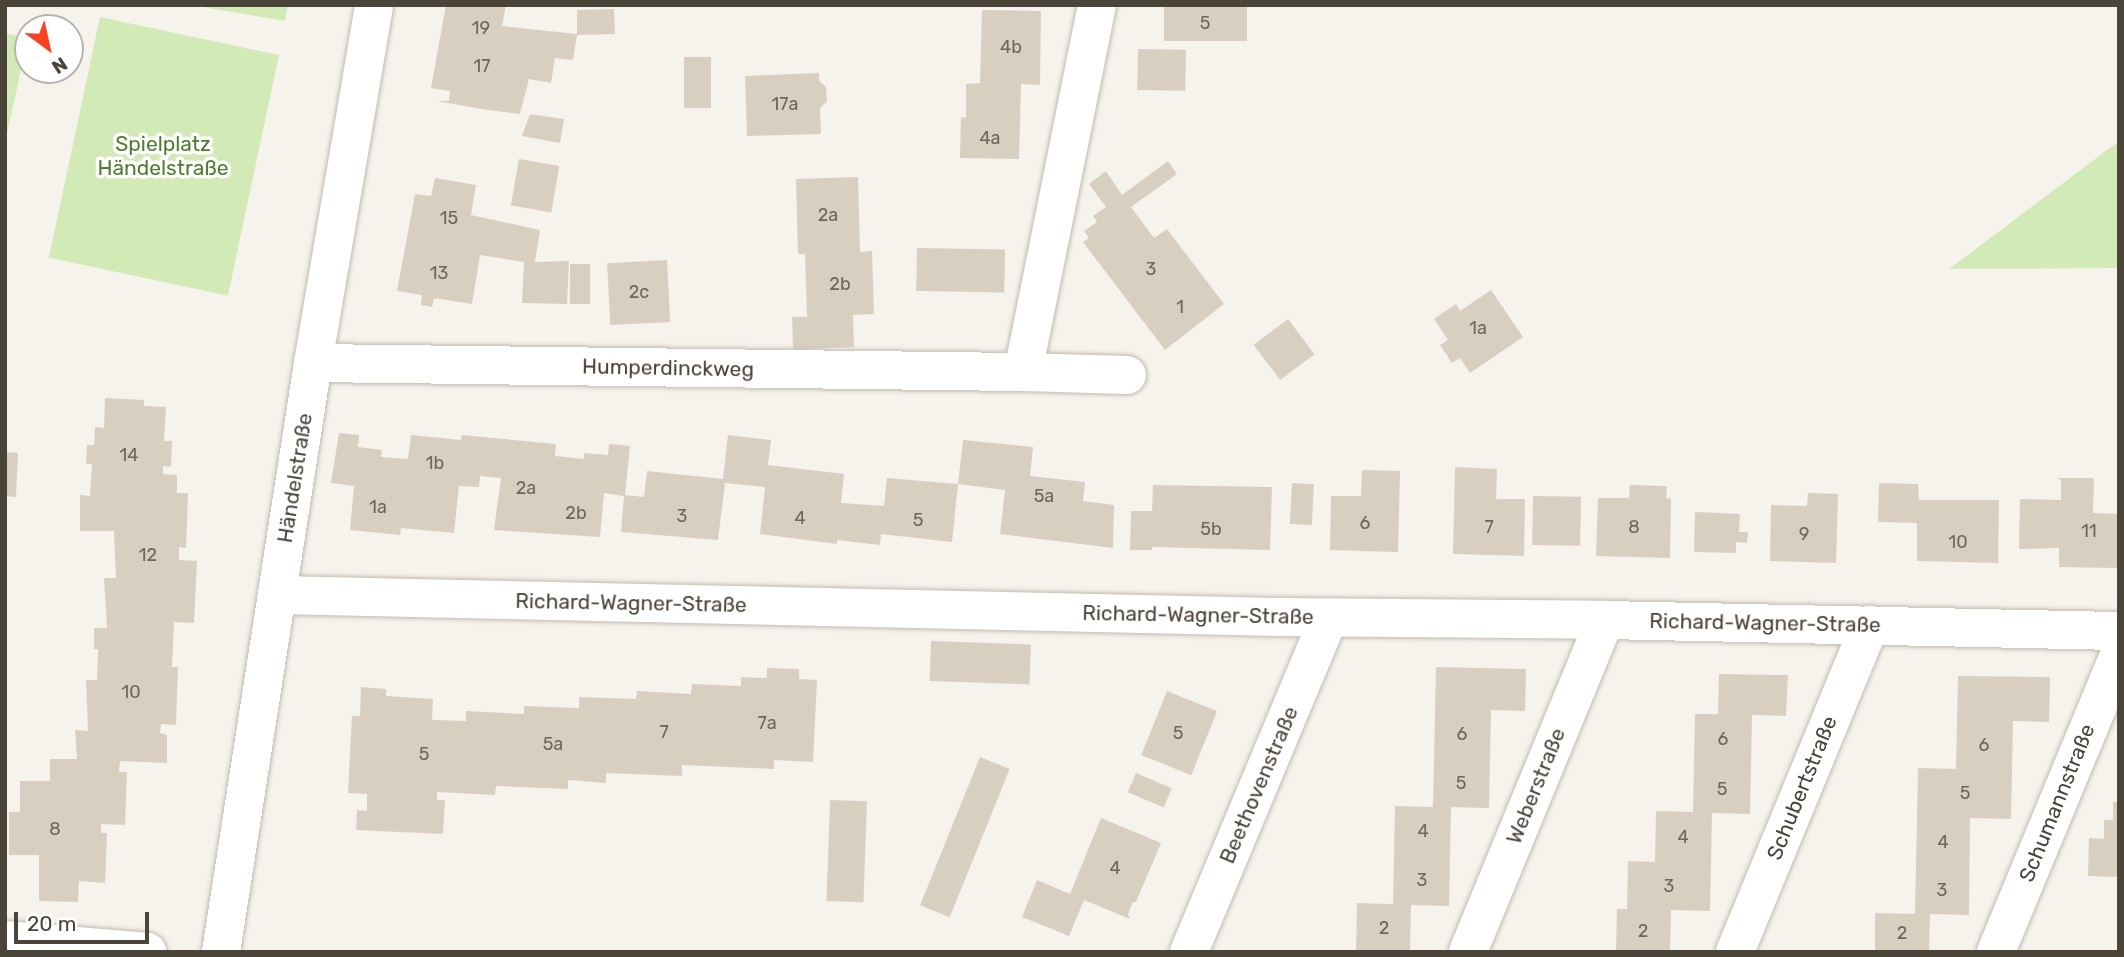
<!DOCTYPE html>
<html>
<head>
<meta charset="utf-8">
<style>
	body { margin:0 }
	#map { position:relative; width:2124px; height:957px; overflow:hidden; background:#f6f3ec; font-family:Rubik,sans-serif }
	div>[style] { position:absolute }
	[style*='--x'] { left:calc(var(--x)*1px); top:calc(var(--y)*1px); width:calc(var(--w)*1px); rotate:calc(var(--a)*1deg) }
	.green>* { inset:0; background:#d2eab5; transform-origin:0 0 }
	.building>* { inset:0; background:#d8cfc1; transform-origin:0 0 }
	.roads { filter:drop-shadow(0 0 2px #c2bbae) drop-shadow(0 0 2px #c2bbae) }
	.street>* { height:38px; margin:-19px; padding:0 19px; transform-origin:19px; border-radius:19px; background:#fff }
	span { translate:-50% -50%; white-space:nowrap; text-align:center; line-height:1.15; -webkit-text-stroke:7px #fff; paint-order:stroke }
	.number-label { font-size:18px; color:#6e675b }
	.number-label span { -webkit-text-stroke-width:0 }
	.park-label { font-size:21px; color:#4a7f2a }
	.street-label { font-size:21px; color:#4b4439 }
	.frame { position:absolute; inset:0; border:7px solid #4b4439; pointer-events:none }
	.north { position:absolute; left:14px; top:14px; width:70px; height:70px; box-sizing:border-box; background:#fff; border:2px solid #b7b4b0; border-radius:50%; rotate:147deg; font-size:19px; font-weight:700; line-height:28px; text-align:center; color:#4b4439 }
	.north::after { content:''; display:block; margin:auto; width:24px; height:32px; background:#fc3f1d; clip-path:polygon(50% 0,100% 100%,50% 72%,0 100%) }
	.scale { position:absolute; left:14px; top:912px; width:135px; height:32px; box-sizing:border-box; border:4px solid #4b4439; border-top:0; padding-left:9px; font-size:21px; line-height:24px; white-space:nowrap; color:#4b4439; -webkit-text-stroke:5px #fff; paint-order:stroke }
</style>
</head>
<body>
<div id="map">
	<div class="green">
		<i style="clip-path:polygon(191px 5px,288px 5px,285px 21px)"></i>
		<i style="left:100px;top:17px;width:183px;height:246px;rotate:12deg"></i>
		<i style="clip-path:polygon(5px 33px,28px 38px,6px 138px,5px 137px)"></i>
		<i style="clip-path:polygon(2119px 141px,2119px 268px,1949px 269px)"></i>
	</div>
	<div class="building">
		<i style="clip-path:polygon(446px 5px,506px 5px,502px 26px,577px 34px,577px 10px,614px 9px,615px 34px,577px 35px,573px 60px,555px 58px,551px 83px,529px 79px,520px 114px,488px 110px,436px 101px,449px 101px,450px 91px,431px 88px)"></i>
		<i style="left:1164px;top:5px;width:83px;height:36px"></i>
		<i style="clip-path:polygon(982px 10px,1041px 11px,1040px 85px,1021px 84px,1019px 159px,960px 158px,961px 117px,966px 118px,966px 84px,980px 83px)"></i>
		<i style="left:1138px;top:49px;width:48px;height:41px;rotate:1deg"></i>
		<i style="left:684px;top:57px;width:27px;height:51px"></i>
		<i style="clip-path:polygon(819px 73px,819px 81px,826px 87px,827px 101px,820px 108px,821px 134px,747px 136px,745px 76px)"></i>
		<i style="clip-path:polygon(530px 114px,564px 119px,560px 143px,522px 136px)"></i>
		<i style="left:519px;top:159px;width:41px;height:47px;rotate:10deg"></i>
		<i style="clip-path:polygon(1168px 161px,1177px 174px,1131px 207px,1154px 238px,1167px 229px,1224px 304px,1165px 350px,1083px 242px,1089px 238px,1084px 231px,1097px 222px,1093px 216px,1106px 207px,1089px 184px,1106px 171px,1122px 195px)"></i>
		<i style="clip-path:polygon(858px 177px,860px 252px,872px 251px,874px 314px,853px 315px,854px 347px,793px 349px,792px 317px,807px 317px,805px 254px,798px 254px,796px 179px)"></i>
		<i style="clip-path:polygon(435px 178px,476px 185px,471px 215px,540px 230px,535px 262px,569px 261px,567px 304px,522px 303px,524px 262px,480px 255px,472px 304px,434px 298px,432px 307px,421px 305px,422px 295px,397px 291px,415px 194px,431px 196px)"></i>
		<i style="left:917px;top:248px;width:88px;height:43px;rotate:1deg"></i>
		<i style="left:667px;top:260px;width:62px;height:60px;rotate:87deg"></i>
		<i style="left:570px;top:264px;width:20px;height:40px"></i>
		<i style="clip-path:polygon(1491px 290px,1523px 337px,1470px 373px,1460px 358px,1452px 363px,1440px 345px,1448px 340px,1434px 319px,1456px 304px,1460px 311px)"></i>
		<i style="left:1288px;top:319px;width:44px;height:43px;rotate:53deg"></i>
		<i style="clip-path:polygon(105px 398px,144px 400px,144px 406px,166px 407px,164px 441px,172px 441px,171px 467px,163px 466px,163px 474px,177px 475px,177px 493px,188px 493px,186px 548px,179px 547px,179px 560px,197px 561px,194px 623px,174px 622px,172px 667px,178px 667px,176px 725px,161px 724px,160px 733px,167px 735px,167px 763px,120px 761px,119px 772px,127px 772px,125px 825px,101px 824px,101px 833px,107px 833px,105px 883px,79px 881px,78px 902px,39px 901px,39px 855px,9px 855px,9px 812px,20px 812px,20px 781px,50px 781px,50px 759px,77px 759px,75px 730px,88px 731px,86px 680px,97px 680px,98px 649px,94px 649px,94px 628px,107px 628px,104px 578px,116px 578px,114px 531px,80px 531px,80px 495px,90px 496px,92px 464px,86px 464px,87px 445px,94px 445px,95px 427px,104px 428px)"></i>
		<i style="clip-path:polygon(339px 433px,359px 435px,358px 447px,382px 450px,381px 457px,408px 459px,411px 435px,461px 440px,462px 435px,556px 444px,555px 456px,584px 459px,584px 453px,608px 455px,609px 444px,630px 446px,625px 495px,644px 497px,647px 471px,723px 479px,728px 435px,771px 440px,768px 465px,844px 474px,841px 503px,884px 506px,887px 478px,958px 484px,952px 542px,881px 534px,880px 545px,837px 540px,837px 544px,760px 534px,765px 487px,725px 483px,718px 540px,621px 532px,624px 496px,604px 493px,600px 537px,494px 530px,501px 478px,480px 476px,479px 487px,459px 486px,454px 533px,401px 528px,400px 535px,350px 530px,354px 486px,331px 483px)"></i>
		<i style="clip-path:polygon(963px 440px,1033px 447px,1030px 476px,1085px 482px,1083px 501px,1114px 505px,1113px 548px,1000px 534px,1005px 490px,958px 484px)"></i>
		<i style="clip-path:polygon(5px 452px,18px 453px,16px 497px,5px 496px)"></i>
		<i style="clip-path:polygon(1455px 467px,1497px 469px,1496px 499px,1525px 499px,1524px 556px,1453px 554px)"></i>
		<i style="clip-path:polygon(1362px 470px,1400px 471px,1398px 552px,1330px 550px,1331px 496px,1361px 496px)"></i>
		<i style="clip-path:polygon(2057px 478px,2094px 478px,2093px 513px,2119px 514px,2119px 568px,2059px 567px,2059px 548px,2019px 549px,2020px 499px,2061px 500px,2061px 480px)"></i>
		<i style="left:1292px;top:483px;width:22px;height:41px;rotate:3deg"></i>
		<i style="clip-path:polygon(1879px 483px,1918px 484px,1919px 500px,1999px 500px,1998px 563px,1917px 561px,1917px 523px,1878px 522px)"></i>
		<i style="clip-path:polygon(1153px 485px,1272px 487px,1270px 550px,1152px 547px,1152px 550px,1130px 550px,1131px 511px,1152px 511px)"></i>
		<i style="clip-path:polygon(1630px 485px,1667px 486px,1666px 498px,1671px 499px,1670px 558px,1596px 556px,1598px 498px,1629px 498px)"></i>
		<i style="clip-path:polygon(1808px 493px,1838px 494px,1836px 563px,1770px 561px,1771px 505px,1807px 506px)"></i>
		<i style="left:1533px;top:496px;width:48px;height:49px;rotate:1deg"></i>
		<i style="clip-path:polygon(1695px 512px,1740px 514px,1739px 532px,1748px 532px,1747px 543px,1736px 542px,1736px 553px,1694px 552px)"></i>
		<i style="left:931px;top:641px;width:100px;height:40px;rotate:2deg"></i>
		<i style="clip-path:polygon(1436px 667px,1526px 669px,1525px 711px,1491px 710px,1489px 808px,1451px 807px,1449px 906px,1411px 905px,1410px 952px,1356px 952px,1357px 903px,1393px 904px,1395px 806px,1433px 807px)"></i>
		<i style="clip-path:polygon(767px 668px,799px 669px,799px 679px,817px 680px,813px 762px,774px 760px,774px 769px,682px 765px,682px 776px,606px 773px,606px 783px,568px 780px,568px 789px,496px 786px,495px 795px,437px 792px,437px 800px,445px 800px,443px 834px,356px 830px,357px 810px,367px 811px,367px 794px,348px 793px,352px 716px,360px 716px,361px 687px,386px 689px,386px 696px,433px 699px,432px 720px,466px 721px,466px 711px,524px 714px,524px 706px,579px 708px,579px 697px,636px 699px,637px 691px,691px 694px,692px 684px,741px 686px,741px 677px,767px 678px)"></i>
		<i style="clip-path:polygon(1719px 674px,1788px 675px,1786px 716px,1752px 715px,1750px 814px,1712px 813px,1710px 911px,1671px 910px,1670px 952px,1616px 952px,1617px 909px,1627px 909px,1628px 861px,1655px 862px,1656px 811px,1693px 812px,1695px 714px,1718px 714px)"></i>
		<i style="clip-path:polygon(1958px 676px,2050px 677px,2049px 722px,2013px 721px,2011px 819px,1970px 818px,1969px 915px,1930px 914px,1929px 952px,1875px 952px,1875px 913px,1915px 914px,1918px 768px,1956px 769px)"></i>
		<i style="left:1167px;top:691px;width:54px;height:69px;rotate:22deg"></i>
		<i style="left:980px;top:757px;width:32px;height:160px;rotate:22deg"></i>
		<i style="left:1136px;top:773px;width:39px;height:21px;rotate:23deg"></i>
		<i style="left:830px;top:800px;width:37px;height:101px;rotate:2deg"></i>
		<i style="clip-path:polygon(2113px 802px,2119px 802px,2119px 877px,2088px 876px,2089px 838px,2104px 839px,2104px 820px,2113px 820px)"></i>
		<i style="clip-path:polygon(1101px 818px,1161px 843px,1136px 902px,1133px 902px,1128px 914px,1130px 919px,1084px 900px,1069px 936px,1022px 917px,1037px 880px,1070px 894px)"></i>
	</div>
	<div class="roads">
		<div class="street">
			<i style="--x:313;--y:363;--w:710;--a:0.73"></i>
			<i style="--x:1023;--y:372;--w:374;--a:-78.6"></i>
			<i style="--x:1023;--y:372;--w:104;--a:1.7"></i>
			<i style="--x:277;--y:595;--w:1001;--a:1.26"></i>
			<i style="--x:1278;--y:617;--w:327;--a:0.5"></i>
			<i style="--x:1605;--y:620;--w:514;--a:1.23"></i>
			<i style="--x:5;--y:940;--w:143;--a:4.8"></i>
			<i style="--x:221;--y:952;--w:596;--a:-81.12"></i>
			<i style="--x:313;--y:363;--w:363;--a:-80.3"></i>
			<i style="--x:1189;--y:952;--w:362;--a:-67.3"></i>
			<i style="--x:1468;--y:952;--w:359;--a:-67.6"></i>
			<i style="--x:1735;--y:952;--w:354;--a:-67.6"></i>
			<i style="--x:1996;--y:952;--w:321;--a:-67.5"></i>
		</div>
	</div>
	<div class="number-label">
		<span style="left:1205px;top:23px">5</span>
		<span style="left:481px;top:28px">19</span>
		<span style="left:1011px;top:47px">4b</span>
		<span style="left:482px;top:66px">17</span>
		<span style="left:785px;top:104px">17a</span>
		<span style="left:990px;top:138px">4a</span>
		<span style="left:828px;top:215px">2a</span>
		<span style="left:449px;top:218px">15</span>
		<span style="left:1151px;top:269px">3</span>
		<span style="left:439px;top:273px">13</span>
		<span style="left:840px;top:284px">2b</span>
		<span style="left:639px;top:292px">2c</span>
		<span style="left:1180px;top:307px">1</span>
		<span style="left:1478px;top:328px">1a</span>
		<span style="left:129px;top:455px">14</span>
		<span style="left:435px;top:463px">1b</span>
		<span style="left:526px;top:488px">2a</span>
		<span style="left:1044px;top:496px">5a</span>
		<span style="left:378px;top:507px">1a</span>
		<span style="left:576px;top:513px">2b</span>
		<span style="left:682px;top:516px">3</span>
		<span style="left:800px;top:518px">4</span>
		<span style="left:918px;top:520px">5</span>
		<span style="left:1365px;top:523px">6</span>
		<span style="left:1489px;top:527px">7</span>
		<span style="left:1634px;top:527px">8</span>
		<span style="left:1211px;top:529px">5b</span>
		<span style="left:2089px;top:531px">11</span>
		<span style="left:1804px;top:534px">9</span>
		<span style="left:1958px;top:542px">10</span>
		<span style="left:148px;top:555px">12</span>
		<span style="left:131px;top:692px">10</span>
		<span style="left:767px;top:723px">7a</span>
		<span style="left:664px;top:732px">7</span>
		<span style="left:1178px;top:733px">5</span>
		<span style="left:1462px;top:734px">6</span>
		<span style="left:1723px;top:739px">6</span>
		<span style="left:553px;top:744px">5a</span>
		<span style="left:1984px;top:745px">6</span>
		<span style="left:424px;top:754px">5</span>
		<span style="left:1461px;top:783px">5</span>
		<span style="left:1722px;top:789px">5</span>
		<span style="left:1965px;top:793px">5</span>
		<span style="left:55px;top:829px">8</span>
		<span style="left:1423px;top:831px">4</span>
		<span style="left:1683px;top:837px">4</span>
		<span style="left:1943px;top:842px">4</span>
		<span style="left:1115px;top:868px">4</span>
		<span style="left:1422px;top:880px">3</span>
		<span style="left:1669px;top:886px">3</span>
		<span style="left:1942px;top:890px">3</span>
		<span style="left:1384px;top:928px">2</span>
		<span style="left:1643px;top:931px">2</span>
		<span style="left:1902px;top:933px">2</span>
	</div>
	<div class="park-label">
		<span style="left:163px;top:156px">Spielplatz<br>Händelstraße</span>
	</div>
	<div class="street-label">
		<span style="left:668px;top:368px;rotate:1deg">Humperdinckweg</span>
		<span style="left:295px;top:478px;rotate:-81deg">Händelstraße</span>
		<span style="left:631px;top:603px;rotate:1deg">Richard-Wagner-Straße</span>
		<span style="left:1198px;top:615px;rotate:1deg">Richard-Wagner-Straße</span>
		<span style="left:1765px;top:623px;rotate:1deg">Richard-Wagner-Straße</span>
		<span style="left:1259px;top:785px;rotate:-67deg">Beethovenstraße</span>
		<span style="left:1536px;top:786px;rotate:-68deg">Weberstraße</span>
		<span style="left:1802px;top:788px;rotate:-68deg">Schubertstraße</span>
		<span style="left:2057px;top:803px;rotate:-68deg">Schumannstraße</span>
	</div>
	<div class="frame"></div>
	<div class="north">N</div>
	<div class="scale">20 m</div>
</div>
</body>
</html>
